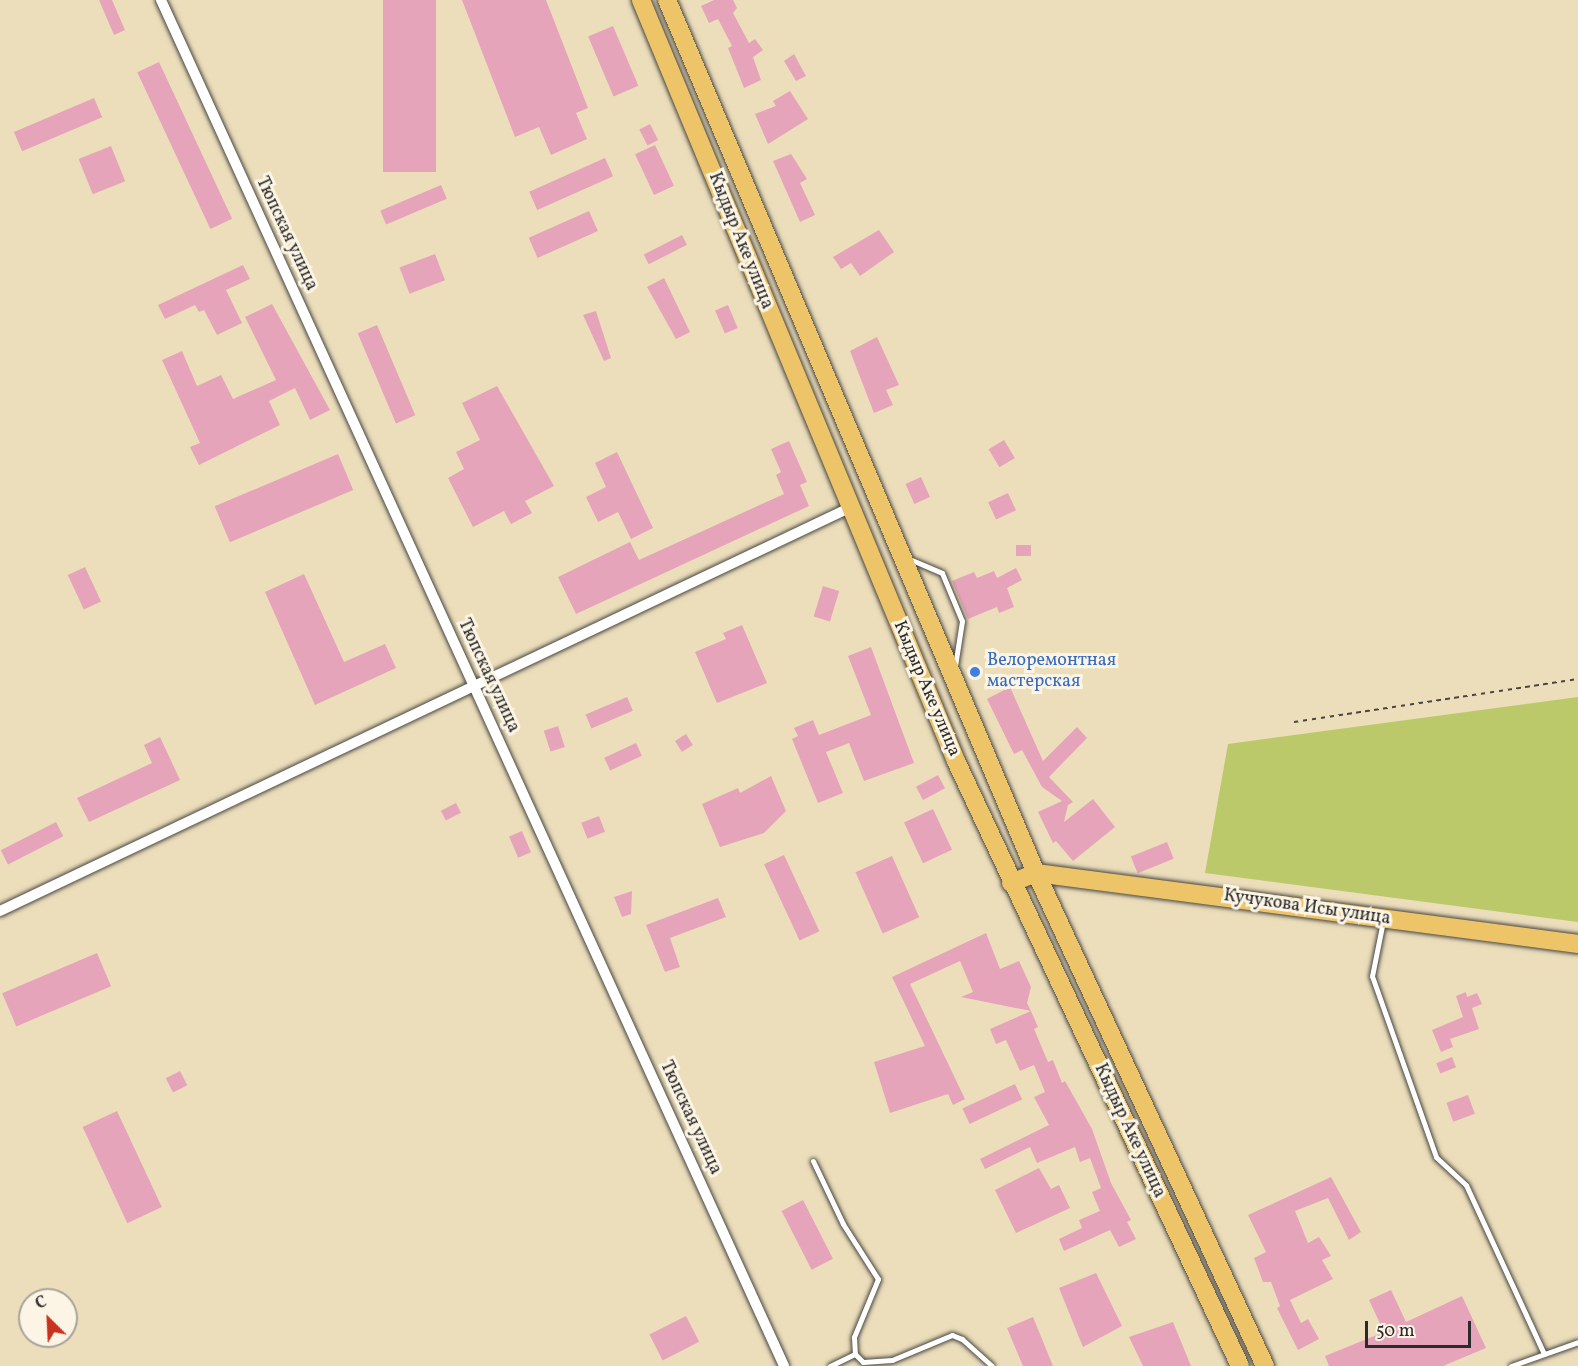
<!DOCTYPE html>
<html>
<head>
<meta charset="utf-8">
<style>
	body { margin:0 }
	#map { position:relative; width:1578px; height:1366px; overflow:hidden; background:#ecdebb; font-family:Vollkorn,serif }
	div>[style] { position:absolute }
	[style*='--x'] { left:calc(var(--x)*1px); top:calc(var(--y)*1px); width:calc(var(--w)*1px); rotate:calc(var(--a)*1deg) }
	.green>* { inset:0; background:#bbc96a }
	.building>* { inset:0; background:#e6a4bb; transform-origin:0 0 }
	.path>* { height:2px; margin-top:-1px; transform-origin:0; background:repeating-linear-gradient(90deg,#484641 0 4.5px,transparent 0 9px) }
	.roads { filter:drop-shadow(0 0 2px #484641) drop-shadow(0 0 2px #484641) }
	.service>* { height:5px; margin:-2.5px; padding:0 2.5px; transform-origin:2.5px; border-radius:2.5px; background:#fff }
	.minor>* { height:10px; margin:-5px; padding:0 5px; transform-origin:5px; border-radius:5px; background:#fff }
	.primary>* { height:18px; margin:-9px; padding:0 9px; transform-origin:9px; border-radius:9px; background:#eec469 }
	.trunk>* { height:18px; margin:-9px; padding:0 9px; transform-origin:9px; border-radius:9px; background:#eec469 }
	.dots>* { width:16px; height:16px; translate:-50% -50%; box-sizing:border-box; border:3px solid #fcf5e5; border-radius:50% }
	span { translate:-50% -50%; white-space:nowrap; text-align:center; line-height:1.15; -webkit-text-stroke:6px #fcf5e5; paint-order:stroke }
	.street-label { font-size:18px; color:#2b2b2b }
	.shop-label { font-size:18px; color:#366cbe }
	.left { translate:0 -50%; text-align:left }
	.north { position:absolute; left:18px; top:1288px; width:60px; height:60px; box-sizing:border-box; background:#fcf5e5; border:2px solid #a8a49b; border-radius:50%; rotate:336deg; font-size:16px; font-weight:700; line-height:24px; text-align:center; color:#2b2b2b }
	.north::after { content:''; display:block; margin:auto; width:21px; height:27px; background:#c8321e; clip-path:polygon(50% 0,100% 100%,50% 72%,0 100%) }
	.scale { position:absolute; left:1365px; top:1321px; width:106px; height:27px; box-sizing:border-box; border:3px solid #2b2b2b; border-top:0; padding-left:8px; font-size:18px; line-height:21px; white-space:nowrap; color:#2b2b2b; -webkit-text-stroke:4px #fcf5e5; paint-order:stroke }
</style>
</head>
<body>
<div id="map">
	<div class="green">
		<i style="clip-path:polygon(1578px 697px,1578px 922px,1205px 873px,1228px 744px)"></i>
	</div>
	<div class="building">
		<i style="clip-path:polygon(99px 0,112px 0,125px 30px,114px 35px)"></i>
		<i style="left:383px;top:0;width:53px;height:172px"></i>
		<i style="clip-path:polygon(462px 0,546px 0,588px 108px,576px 113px,587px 139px,551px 155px,539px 127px,515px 137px)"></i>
		<i style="clip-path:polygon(714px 0,733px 0,737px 8px,733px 13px,749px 43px,755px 39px,763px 50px,753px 57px,761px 80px,744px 88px,728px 48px,732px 46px,718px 19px,709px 23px,701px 6px)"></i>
		<i style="left:613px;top:26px;width:65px;height:27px;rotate:67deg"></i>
		<i style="clip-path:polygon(794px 54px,806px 76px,796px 81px,784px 61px)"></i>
		<i style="left:159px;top:62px;width:173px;height:24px;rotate:65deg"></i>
		<i style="clip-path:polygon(790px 91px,808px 119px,768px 144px,755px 114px,776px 106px,773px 101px)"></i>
		<i style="left:94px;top:98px;width:21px;height:87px;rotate:67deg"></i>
		<i style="left:650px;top:124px;width:18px;height:12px;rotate:63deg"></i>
		<i style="left:655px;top:145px;width:45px;height:22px;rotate:65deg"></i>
		<i style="left:111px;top:146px;width:38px;height:35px;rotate:68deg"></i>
		<i style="clip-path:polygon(791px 154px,807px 179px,800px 183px,815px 215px,800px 222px,773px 161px)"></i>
		<i style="left:605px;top:158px;width:20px;height:83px;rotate:66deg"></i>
		<i style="left:441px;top:185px;width:15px;height:66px;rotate:67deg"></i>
		<i style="left:589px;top:211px;width:22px;height:66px;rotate:66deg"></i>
		<i style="clip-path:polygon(879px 230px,894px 252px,860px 276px,851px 263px,841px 269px,833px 257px)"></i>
		<i style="left:682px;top:235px;width:11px;height:43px;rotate:63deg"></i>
		<i style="left:435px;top:254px;width:28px;height:38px;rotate:69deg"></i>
		<i style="clip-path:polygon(243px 265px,250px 279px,226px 290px,242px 323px,217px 335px,204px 310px,199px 312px,195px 305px,165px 319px,158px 305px)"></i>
		<i style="clip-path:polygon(664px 278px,690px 332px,676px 339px,647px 287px)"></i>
		<i style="clip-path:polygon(272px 304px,330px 410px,310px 420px,295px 388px,269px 401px,280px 425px,199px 465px,190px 447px,200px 443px,162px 360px,182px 351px,197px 386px,221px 375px,233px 399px,276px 380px,245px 317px)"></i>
		<i style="left:728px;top:305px;width:25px;height:14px;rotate:67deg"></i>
		<i style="clip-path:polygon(596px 311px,611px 358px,604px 361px,583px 315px)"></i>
		<i style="left:377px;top:325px;width:98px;height:21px;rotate:67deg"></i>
		<i style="clip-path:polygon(877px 337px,899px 385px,886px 390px,893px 405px,874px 413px,850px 351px)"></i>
		<i style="clip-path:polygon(497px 386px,554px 486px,525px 501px,532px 513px,511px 524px,504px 511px,473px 527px,448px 478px,464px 469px,456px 452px,480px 440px,462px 403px)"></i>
		<i style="left:1004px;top:440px;width:21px;height:18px;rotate:59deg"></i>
		<i style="clip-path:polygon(789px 441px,807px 482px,800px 485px,809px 506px,576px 614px,558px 577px,630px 542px,639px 560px,784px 494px,776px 475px,781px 472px,771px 449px)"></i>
		<i style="clip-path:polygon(617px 452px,653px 528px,631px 539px,618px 512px,598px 522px,586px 497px,606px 487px,595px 463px)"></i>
		<i style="left:338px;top:454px;width:39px;height:134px;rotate:67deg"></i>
		<i style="left:921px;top:477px;width:22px;height:17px;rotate:66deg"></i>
		<i style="left:1008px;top:493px;width:19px;height:22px;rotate:65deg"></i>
		<i style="left:1016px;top:545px;width:15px;height:11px"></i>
		<i style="left:85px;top:567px;width:38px;height:19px;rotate:65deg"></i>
		<i style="clip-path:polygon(1016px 568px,1022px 580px,1007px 588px,1014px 607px,999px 613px,997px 607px,968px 619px,952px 581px,974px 572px,977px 578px,994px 571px,997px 578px)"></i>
		<i style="clip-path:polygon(304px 574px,344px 662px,385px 644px,396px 668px,315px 705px,265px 592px)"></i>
		<i style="left:823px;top:586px;width:17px;height:32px;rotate:17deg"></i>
		<i style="clip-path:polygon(742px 625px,767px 683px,717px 703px,695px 652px,726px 639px,723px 633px)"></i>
		<i style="clip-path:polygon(871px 647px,914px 763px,864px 781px,849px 743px,826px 752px,843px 793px,818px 803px,792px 739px,798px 736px,794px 728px,813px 720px,819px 735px,871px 715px,848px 656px)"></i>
		<i style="clip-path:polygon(1010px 687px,1043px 761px,1077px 727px,1087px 738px,1049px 777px,1073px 802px,1068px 805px,1064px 822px,1093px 799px,1115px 827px,1073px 861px,1056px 841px,1053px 843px,1038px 812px,1062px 801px,1042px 787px,1022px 750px,1014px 754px,987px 699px)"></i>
		<i style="left:627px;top:697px;width:15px;height:45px;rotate:67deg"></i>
		<i style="left:558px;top:726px;width:22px;height:15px;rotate:72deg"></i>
		<i style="left:686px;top:734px;width:13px;height:13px;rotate:58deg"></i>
		<i style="clip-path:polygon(160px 737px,180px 780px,89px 822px,77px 798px,152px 763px,144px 745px)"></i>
		<i style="left:636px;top:743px;width:14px;height:35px;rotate:65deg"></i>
		<i style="left:938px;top:775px;width:15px;height:25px;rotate:62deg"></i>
		<i style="clip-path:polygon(771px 776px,786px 811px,764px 833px,720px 847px,702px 804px,738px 788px,740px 793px)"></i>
		<i style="left:456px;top:803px;width:11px;height:17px;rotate:63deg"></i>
		<i style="left:933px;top:809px;width:45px;height:32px;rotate:65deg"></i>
		<i style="left:599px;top:816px;width:17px;height:19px;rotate:69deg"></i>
		<i style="left:56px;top:822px;width:16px;height:62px;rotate:63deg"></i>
		<i style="left:522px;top:831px;width:23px;height:14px;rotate:67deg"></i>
		<i style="left:1167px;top:842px;width:18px;height:39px;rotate:68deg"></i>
		<i style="left:784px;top:855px;width:84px;height:22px;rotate:65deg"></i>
		<i style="left:892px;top:856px;width:67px;height:40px;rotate:66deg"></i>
		<i style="clip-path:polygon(632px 891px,631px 914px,622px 917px,614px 897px)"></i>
		<i style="clip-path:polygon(718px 898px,726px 917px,670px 938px,680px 967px,665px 972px,646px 925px)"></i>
		<i style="clip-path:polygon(986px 933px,1000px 969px,1019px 961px,1031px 987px,1027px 1003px,1031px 1011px,961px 997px,973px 992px,960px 961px,910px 984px,965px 1099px,953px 1105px,948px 1094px,890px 1113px,874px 1062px,925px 1046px,892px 977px)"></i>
		<i style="left:97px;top:953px;width:36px;height:103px;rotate:67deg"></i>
		<i style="clip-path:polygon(1466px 992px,1467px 997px,1477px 993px,1482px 1004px,1472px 1008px,1479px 1029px,1450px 1039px,1453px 1047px,1441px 1052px,1432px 1030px,1463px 1017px,1456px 996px)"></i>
		<i style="clip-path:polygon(1031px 1011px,1038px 1027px,1034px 1029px,1048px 1062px,1053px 1060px,1062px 1083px,1065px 1081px,1092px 1129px,1111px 1183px,1131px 1220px,1127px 1222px,1136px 1239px,1119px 1247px,1110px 1230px,1064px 1251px,1059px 1239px,1082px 1228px,1079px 1220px,1100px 1211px,1092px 1192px,1101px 1188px,1090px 1158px,1080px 1162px,1075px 1147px,1037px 1163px,1030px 1147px,985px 1169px,980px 1159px,1049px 1125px,1034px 1097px,1045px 1092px,1034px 1065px,1020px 1071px,1006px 1040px,996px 1044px,990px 1029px)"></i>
		<i style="left:1452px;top:1057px;width:11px;height:17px;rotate:68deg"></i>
		<i style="left:180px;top:1071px;width:16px;height:16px;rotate:63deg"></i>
		<i style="left:1015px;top:1084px;width:17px;height:58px;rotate:65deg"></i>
		<i style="left:1468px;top:1095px;width:20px;height:23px;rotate:70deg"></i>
		<i style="left:117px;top:1111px;width:106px;height:38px;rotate:65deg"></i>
		<i style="clip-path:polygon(1039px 1168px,1051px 1189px,1059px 1185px,1070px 1208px,1016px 1233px,995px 1190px)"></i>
		<i style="clip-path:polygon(1331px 1177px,1361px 1232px,1349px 1240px,1328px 1198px,1295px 1211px,1308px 1243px,1319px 1237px,1331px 1256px,1322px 1260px,1333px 1279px,1290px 1300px,1301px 1323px,1308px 1319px,1319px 1339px,1298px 1350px,1277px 1308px,1280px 1306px,1271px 1282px,1263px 1282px,1254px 1258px,1266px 1252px,1248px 1215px)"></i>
		<i style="left:803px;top:1200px;width:66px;height:24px;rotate:63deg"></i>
		<i style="clip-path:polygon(1096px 1273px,1122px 1326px,1083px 1347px,1059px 1288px)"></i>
		<i style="clip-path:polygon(1391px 1290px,1406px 1322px,1462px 1296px,1486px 1348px,1443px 1366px,1329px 1366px,1325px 1356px,1384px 1332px,1369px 1300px)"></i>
		<i style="left:686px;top:1316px;width:29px;height:41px;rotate:63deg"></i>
		<i style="clip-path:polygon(1033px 1317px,1053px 1366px,1023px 1366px,1007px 1328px)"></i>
		<i style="clip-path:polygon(1173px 1322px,1191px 1366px,1143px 1366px,1129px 1337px)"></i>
	</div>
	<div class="path">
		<i style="--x:1294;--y:722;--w:287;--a:-8.6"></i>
	</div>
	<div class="roads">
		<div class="service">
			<i style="--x:907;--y:558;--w:38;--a:23"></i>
			<i style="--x:942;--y:573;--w:52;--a:67.4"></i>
			<i style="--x:962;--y:621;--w:46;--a:98.8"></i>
			<i style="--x:1383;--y:921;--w:56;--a:101.3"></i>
			<i style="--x:1372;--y:976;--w:192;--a:70.5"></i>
			<i style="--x:1436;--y:1157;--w:41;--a:43"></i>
			<i style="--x:1466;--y:1185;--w:186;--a:65.2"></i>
			<i style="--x:813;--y:1161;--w:70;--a:64.5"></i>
			<i style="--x:843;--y:1224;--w:65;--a:57.5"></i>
			<i style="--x:878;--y:1279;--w:63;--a:112.5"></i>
			<i style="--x:854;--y:1337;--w:17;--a:87"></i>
			<i style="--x:830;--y:1366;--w:28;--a:-26"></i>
			<i style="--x:855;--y:1354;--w:11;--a:45"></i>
			<i style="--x:863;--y:1362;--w:29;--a:-4"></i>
			<i style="--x:892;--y:1360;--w:65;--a:-22.6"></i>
			<i style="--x:952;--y:1335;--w:11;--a:22"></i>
			<i style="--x:962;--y:1339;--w:40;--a:42"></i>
			<i style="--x:1511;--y:1366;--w:71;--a:-19.7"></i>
		</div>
		<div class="minor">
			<i style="--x:161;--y:0;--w:1501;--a:65.48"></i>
			<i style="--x:0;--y:911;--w:940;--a:-25.39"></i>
		</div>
		<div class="primary">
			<i style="--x:1011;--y:883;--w:27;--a:-22"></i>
			<i style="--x:1036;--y:873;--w:547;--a:7.46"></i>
		</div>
		<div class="trunk">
			<i style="--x:641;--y:0;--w:824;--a:67.51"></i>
			<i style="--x:956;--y:761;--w:668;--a:64.85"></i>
			<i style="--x:667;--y:0;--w:948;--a:67.09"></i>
			<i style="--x:1036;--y:873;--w:544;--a:65.08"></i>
		</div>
	</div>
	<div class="dots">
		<i style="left:975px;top:672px;background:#3f7fe0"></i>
	</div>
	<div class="street-label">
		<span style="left:286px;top:234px;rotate:65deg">Тюпская улица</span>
		<span style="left:740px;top:241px;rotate:68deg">Кыдыр Аке улица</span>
		<span style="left:488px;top:676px;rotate:65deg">Тюпская улица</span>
		<span style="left:926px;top:689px;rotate:67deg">Кыдыр Аке улица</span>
		<span style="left:1307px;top:908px;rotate:8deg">Кучукова Исы улица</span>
		<span style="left:690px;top:1118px;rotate:65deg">Тюпская улица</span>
		<span style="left:1129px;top:1131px;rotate:65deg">Кыдыр Аке улица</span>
	</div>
	<div class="shop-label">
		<span class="left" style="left:987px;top:672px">Велоремонтная<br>мастерская</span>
	</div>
	<div class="north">С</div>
	<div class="scale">50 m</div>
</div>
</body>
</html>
